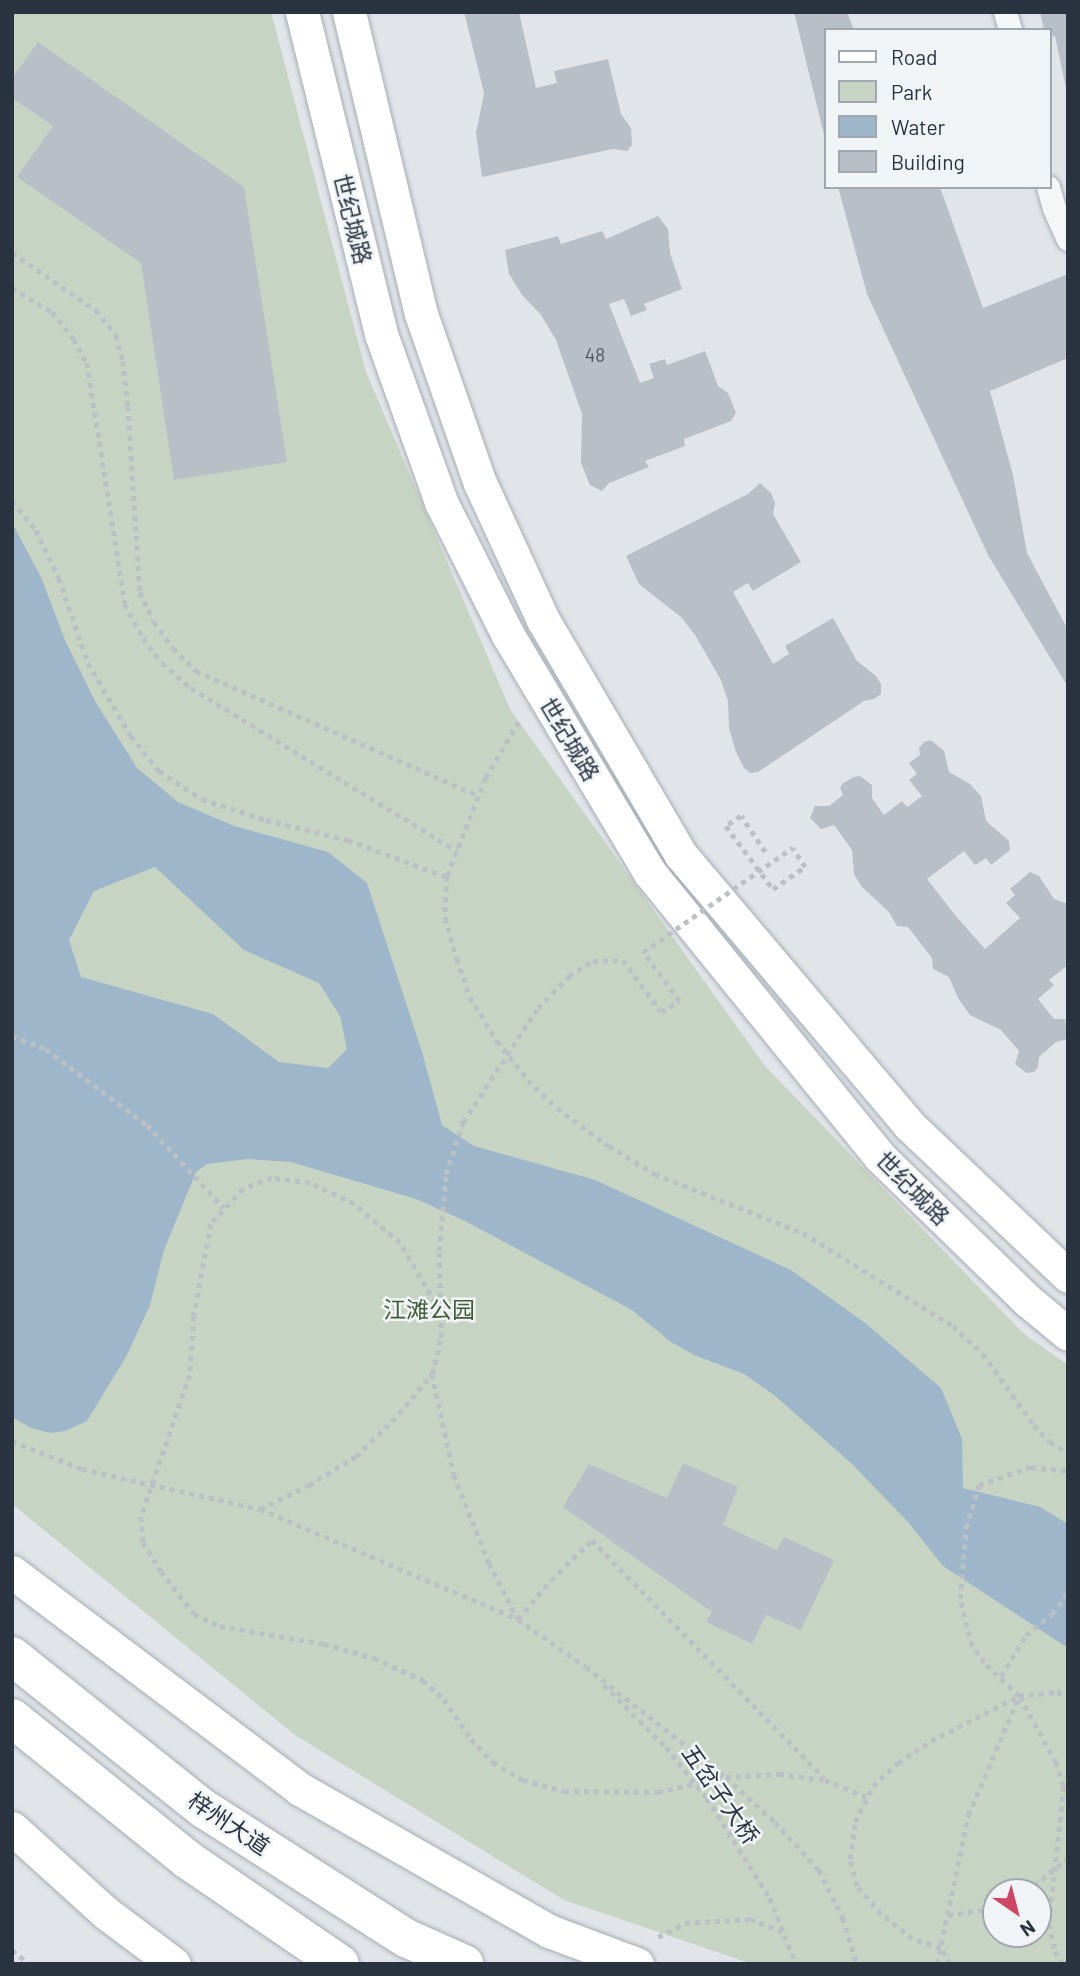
<!DOCTYPE html>
<html>
<head>
<meta charset="utf-8">
<style>
	body { margin:0 }
	#map { position:relative; width:1080px; height:1976px; overflow:hidden; background:#e1e5ea; font-family:Barlow,"Noto Sans SC",sans-serif }
	div>[style] { position:absolute }
	[style*='--x'] { left:calc(var(--x)*1px); top:calc(var(--y)*1px); width:calc(var(--w)*1px); rotate:calc(var(--a)*1deg) }
	.green>* { inset:0; background:#c8d4c3 }
	.water>* { inset:0; background:#9db6c9 }
	.building>* { inset:0; background:#b9bfc7 }
	.path>* { height:4.5px; margin-top:-2.25px; transform-origin:0; background:repeating-linear-gradient(90deg,#bbc0c5 0 5px,transparent 0 10px) }
	.roads { filter:drop-shadow(0 0 2px #a6acb4) drop-shadow(0 0 2px #a6acb4) }
	.minor>* { height:23px; margin:-11.5px; padding:0 11.5px; transform-origin:11.5px; border-radius:11.5px; background:#f4f6f8 }
	.secondary>* { height:33px; margin:-16.5px; padding:0 16.5px; transform-origin:16.5px; border-radius:16.5px; background:#fff }
	.trunk>* { height:38px; margin:-19px; padding:0 19px; transform-origin:19px; border-radius:19px; background:#fff }
	.path-bridge>* { height:4.5px; margin-top:-2.25px; transform-origin:0; background:repeating-linear-gradient(90deg,#bbc0c5 0 5px,transparent 0 10px) }
	span { translate:-50% -50%; white-space:nowrap; text-align:center; line-height:1.15; -webkit-text-stroke:5px #f1f4f7; paint-order:stroke }
	.number-label { font-size:19px; color:#4e5762 }
	.number-label span { -webkit-text-stroke-width:0 }
	.street-label { font-size:23px; color:#2a3441 }
	.park-label { font-size:23px; color:#415d37 }
	.frame { position:absolute; inset:0; border:14px solid #2a3441; pointer-events:none }
	.legend { position:absolute; left:824px; top:28px; width:228px; height:161px; box-sizing:border-box; background:#f1f4f7; border:2px solid #a1a7ae; margin:0; padding:9px 12px; list-style:none; font-size:21px; color:#2a3441 }
	.legend li { display:flex; align-items:center; gap:14px; height:35px }
	.legend b { width:35px; border:2px solid #a1a7ae }
	.north { position:absolute; left:982px; top:1878px; width:70px; height:70px; box-sizing:border-box; background:#f1f4f7; border:2px solid #a1a7ae; border-radius:50%; rotate:145deg; font-size:19px; font-weight:700; line-height:28px; text-align:center; color:#2a3441 }
	.north::after { content:''; display:block; margin:auto; width:24px; height:32px; background:#cd4866; clip-path:polygon(50% 0,100% 100%,50% 72%,0 100%) }
</style>
</head>
<body>
<div id="map">
	<div class="green">
		<i style="clip-path:polygon(evenodd,12px 12px,271px 12px,366px 372px,510px 709px,765px 1066px,1023px 1333px,1068px 1365px,1068px 1964px,752px 1964px,564px 1900px,295px 1735px,12px 1504px,12px 12px,996px 1892px,1038px 1892px,1038px 1934px,996px 1934px,996px 1892px)"></i>
	</div>
	<div class="water">
		<i style="clip-path:polygon(evenodd,12px 523px,41px 577px,65px 640px,95px 701px,137px 768px,178px 802px,234px 826px,328px 852px,367px 883px,422px 1052px,442px 1125px,474px 1146px,595px 1180px,791px 1270px,864px 1322px,941px 1388px,962px 1439px,963px 1488px,1040px 1507px,1068px 1524px,1068px 1648px,943px 1566px,908px 1522px,851px 1463px,774px 1395px,744px 1374px,694px 1355px,671px 1342px,632px 1310px,463px 1220px,416px 1199px,291px 1162px,247px 1159px,207px 1164px,196px 1172px,164px 1250px,150px 1305px,127px 1355px,87px 1421px,65px 1431px,50px 1433px,31px 1428px,12px 1417px,12px 523px,155px 867px,244px 950px,319px 983px,340px 1016px,347px 1049px,328px 1068px,279px 1062px,213px 1014px,81px 977px,69px 940px,94px 891px,155px 867px)"></i>
	</div>
	<div class="building">
		<i style="clip-path:polygon(464px 12px,519px 12px,536px 88px,557px 83px,554px 71px,608px 59px,621px 114px,631px 128px,632px 145px,627px 151px,613px 149px,482px 177px,476px 133px,484px 93px)"></i>
		<i style="clip-path:polygon(794px 12px,847px 12px,854px 30px,826px 30px,826px 143px)"></i>
		<i style="clip-path:polygon(1040px 12px,1068px 12px,1068px 98px,1055px 36px,1050px 37px,1050px 30px,1044px 30px)"></i>
		<i style="clip-path:polygon(38px 42px,244px 187px,287px 462px,174px 480px,141px 263px,17px 177px,53px 126px,12px 98px,12px 78px)"></i>
		<i style="clip-path:polygon(838px 187px,940px 187px,983px 308px,1068px 274px,1068px 358px,990px 391px,1013px 475px,1027px 553px,1068px 630px,1068px 687px,988px 555px,867px 294px)"></i>
		<i style="clip-path:polygon(658px 216px,668px 229px,670px 253px,682px 289px,644px 304px,647px 310px,631px 316px,624px 299px,609px 304px,640px 383px,654px 378px,649px 364px,665px 359px,667px 365px,705px 351px,718px 386px,728px 393px,736px 413px,731px 421px,684px 439px,685px 446px,645px 461px,649px 467px,609px 483px,602px 491px,590px 485px,581px 463px,582px 414px,556px 340px,541px 315px,522px 295px,509px 274px,505px 250px,558px 236px,561px 244px,602px 231px,606px 239px)"></i>
		<i style="clip-path:polygon(760px 483px,771px 493px,775px 503px,773px 514px,801px 562px,753px 591px,748px 583px,733px 592px,773px 664px,789px 654px,785px 646px,833px 618px,857px 661px,876px 676px,881px 684px,881px 694px,874px 699px,864px 701px,758px 772px,750px 773px,744px 768px,736px 752px,729px 728px,728px 701px,721px 680px,695px 635px,681px 617px,639px 584px,626px 556px,748px 494px)"></i>
		<i style="clip-path:polygon(931px 740px,944px 751px,949px 772px,970px 784px,981px 796px,986px 821px,1009px 841px,1010px 850px,991px 865px,986px 858px,975px 865px,964px 851px,927px 879px,955px 915px,985px 949px,1020px 918px,1006px 903px,1015px 895px,1010px 889px,1030px 872px,1039px 876px,1054px 899px,1068px 904px,1068px 965px,1049px 980px,1054px 985px,1038px 999px,1054px 1019px,1065px 1019px,1068px 1039px,1056px 1042px,1039px 1057px,1038px 1067px,1034px 1072px,1027px 1073px,1015px 1064px,1019px 1051px,1001px 1030px,970px 1015px,958px 998px,949px 977px,933px 969px,932px 958px,908px 927px,897px 926px,889px 912px,861px 886px,854px 874px,852px 850px,834px 825px,821px 829px,810px 818px,815px 806px,829px 806px,843px 795px,840px 788px,843px 783px,854px 777px,860px 776px,872px 785px,872px 798px,884px 815px,902px 801px,907px 807px,922px 796px,909px 780px,917px 774px,909px 763px,920px 755px,919px 748px,924px 742px)"></i>
		<i style="clip-path:polygon(683px 1463px,738px 1487px,723px 1525px,777px 1550px,784px 1537px,834px 1560px,801px 1630px,766px 1615px,752px 1644px,706px 1622px,712px 1612px,563px 1507px,589px 1464px,667px 1498px)"></i>
	</div>
	<div class="path">
		<i style="--x:12;--y:253;--w:102;--a:34.2"></i>
		<i style="--x:96;--y:310;--w:32;--a:51"></i>
		<i style="--x:116;--y:335;--w:27;--a:75"></i>
		<i style="--x:123;--y:361;--w:45;--a:83.7"></i>
		<i style="--x:128;--y:406;--w:186;--a:86.3"></i>
		<i style="--x:140;--y:592;--w:33;--a:65"></i>
		<i style="--x:154;--y:622;--w:32;--a:54"></i>
		<i style="--x:173;--y:648;--w:33;--a:45"></i>
		<i style="--x:196;--y:671;--w:309;--a:23.8"></i>
		<i style="--x:12;--y:288;--w:47;--a:31"></i>
		<i style="--x:52;--y:312;--w:35;--a:51"></i>
		<i style="--x:74;--y:339;--w:27;--a:62"></i>
		<i style="--x:87;--y:363;--w:244;--a:81"></i>
		<i style="--x:125;--y:604;--w:38;--a:62"></i>
		<i style="--x:143;--y:638;--w:31;--a:53"></i>
		<i style="--x:162;--y:663;--w:38;--a:41"></i>
		<i style="--x:191;--y:688;--w:312;--a:31.5"></i>
		<i style="--x:12;--y:501;--w:38;--a:50"></i>
		<i style="--x:36;--y:530;--w:53;--a:64.4"></i>
		<i style="--x:59;--y:578;--w:90;--a:71.2"></i>
		<i style="--x:88;--y:663;--w:85;--a:59.5"></i>
		<i style="--x:131;--y:736;--w:45;--a:51.3"></i>
		<i style="--x:159;--y:771;--w:51;--a:33.1"></i>
		<i style="--x:202;--y:799;--w:67;--a:18.2"></i>
		<i style="--x:266;--y:820;--w:84;--a:13.7"></i>
		<i style="--x:348;--y:840;--w:106;--a:20.5"></i>
		<i style="--x:519;--y:722;--w:65;--a:120.5"></i>
		<i style="--x:486;--y:778;--w:106;--a:111.5"></i>
		<i style="--x:447;--y:877;--w:41;--a:92.8"></i>
		<i style="--x:445;--y:918;--w:43;--a:73.7"></i>
		<i style="--x:457;--y:959;--w:40;--a:71.1"></i>
		<i style="--x:470;--y:997;--w:52;--a:58.5"></i>
		<i style="--x:497;--y:1041;--w:50;--a:51.5"></i>
		<i style="--x:528;--y:1080;--w:40;--a:44"></i>
		<i style="--x:557;--y:1108;--w:64;--a:36.2"></i>
		<i style="--x:609;--y:1146;--w:54;--a:31.3"></i>
		<i style="--x:655;--y:1174;--w:159;--a:21.7"></i>
		<i style="--x:803;--y:1233;--w:176;--a:31.8"></i>
		<i style="--x:953;--y:1326;--w:41;--a:43"></i>
		<i style="--x:983;--y:1354;--w:87;--a:54.3"></i>
		<i style="--x:1034;--y:1425;--w:23;--a:47"></i>
		<i style="--x:1050;--y:1442;--w:21;--a:31"></i>
		<i style="--x:765;--y:852;--w:43;--a:-123.7"></i>
		<i style="--x:741;--y:816;--w:18;--a:146"></i>
		<i style="--x:726;--y:826;--w:79;--a:53.3"></i>
		<i style="--x:773;--y:889;--w:39;--a:-35"></i>
		<i style="--x:805;--y:867;--w:23;--a:-124"></i>
		<i style="--x:12;--y:1036;--w:36;--a:21"></i>
		<i style="--x:46;--y:1049;--w:126;--a:37"></i>
		<i style="--x:147;--y:1125;--w:113;--a:47.1"></i>
		<i style="--x:440;--y:1312;--w:80;--a:-120.1"></i>
		<i style="--x:400;--y:1243;--w:60;--a:-139.7"></i>
		<i style="--x:354;--y:1204;--w:49;--a:-154.5"></i>
		<i style="--x:310;--y:1183;--w:38;--a:-173"></i>
		<i style="--x:272;--y:1178;--w:31;--a:159"></i>
		<i style="--x:243;--y:1189;--w:47;--a:132.4"></i>
		<i style="--x:211;--y:1224;--w:94;--a:100.5"></i>
		<i style="--x:194;--y:1316;--w:59;--a:93.9"></i>
		<i style="--x:190;--y:1375;--w:150;--a:109"></i>
		<i style="--x:141;--y:1517;--w:25;--a:85"></i>
		<i style="--x:143;--y:1542;--w:34;--a:58"></i>
		<i style="--x:161;--y:1571;--w:54;--a:52.5"></i>
		<i style="--x:194;--y:1614;--w:29;--a:25"></i>
		<i style="--x:220;--y:1626;--w:106;--a:9.8"></i>
		<i style="--x:324;--y:1644;--w:52;--a:15.6"></i>
		<i style="--x:374;--y:1658;--w:54;--a:24.2"></i>
		<i style="--x:423;--y:1680;--w:28;--a:42"></i>
		<i style="--x:444;--y:1699;--w:48;--a:56"></i>
		<i style="--x:471;--y:1739;--w:32;--a:46"></i>
		<i style="--x:493;--y:1762;--w:35;--a:31"></i>
		<i style="--x:523;--y:1780;--w:42;--a:15"></i>
		<i style="--x:564;--y:1791;--w:94;--a:0.6"></i>
		<i style="--x:658;--y:1792;--w:70;--a:-12.4"></i>
		<i style="--x:726;--y:1777;--w:53;--a:-3.2"></i>
		<i style="--x:779;--y:1774;--w:46;--a:7.4"></i>
		<i style="--x:825;--y:1780;--w:45;--a:22"></i>
		<i style="--x:432;--y:1374;--w:103;--a:77.7"></i>
		<i style="--x:454;--y:1475;--w:95;--a:68.3"></i>
		<i style="--x:489;--y:1563;--w:63;--a:62.6"></i>
		<i style="--x:518;--y:1619;--w:51;--a:-49.8"></i>
		<i style="--x:551;--y:1580;--w:57;--a:-44.3"></i>
		<i style="--x:592;--y:1540;--w:332;--a:45.7"></i>
		<i style="--x:12;--y:1441;--w:75;--a:21.8"></i>
		<i style="--x:82;--y:1469;--w:182;--a:12.7"></i>
		<i style="--x:260;--y:1509;--w:280;--a:23.1"></i>
		<i style="--x:518;--y:1619;--w:83;--a:35.2"></i>
		<i style="--x:586;--y:1667;--w:178;--a:38.2"></i>
		<i style="--x:726;--y:1777;--w:67;--a:42.6"></i>
		<i style="--x:775;--y:1822;--w:65;--a:47.5"></i>
		<i style="--x:819;--y:1870;--w:54;--a:63.4"></i>
		<i style="--x:843;--y:1918;--w:48;--a:73.1"></i>
		<i style="--x:260;--y:1509;--w:55;--a:-26.1"></i>
		<i style="--x:309;--y:1485;--w:55;--a:-31.7"></i>
		<i style="--x:356;--y:1456;--w:60;--a:-44.3"></i>
		<i style="--x:399;--y:1414;--w:52;--a:-50.5"></i>
		<i style="--x:432;--y:1374;--w:37;--a:-76"></i>
		<i style="--x:441;--y:1338;--w:87;--a:-91.3"></i>
		<i style="--x:439;--y:1251;--w:77;--a:-84.8"></i>
		<i style="--x:446;--y:1174;--w:55;--a:-71.9"></i>
		<i style="--x:463;--y:1122;--w:136;--a:-56.7"></i>
		<i style="--x:538;--y:1008;--w:45;--a:-45.9"></i>
		<i style="--x:569;--y:976;--w:28;--a:-32"></i>
		<i style="--x:593;--y:961;--w:30;--a:-2"></i>
		<i style="--x:623;--y:960;--w:64;--a:53.8"></i>
		<i style="--x:661;--y:1012;--w:21;--a:-31"></i>
		<i style="--x:679;--y:1001;--w:61;--a:-126.3"></i>
		<i style="--x:1001;--y:1676;--w:48;--a:-58.6"></i>
		<i style="--x:1026;--y:1635;--w:33;--a:-39"></i>
		<i style="--x:1052;--y:1614;--w:26;--a:-53"></i>
		<i style="--x:604;--y:1685;--w:88;--a:45"></i>
		<i style="--x:1020;--y:1697;--w:74;--a:61"></i>
		<i style="--x:1056;--y:1762;--w:26;--a:72"></i>
		<i style="--x:1064;--y:1787;--w:138;--a:96.2"></i>
		<i style="--x:1049;--y:1924;--w:28;--a:77"></i>
		<i style="--x:1055;--y:1951;--w:15;--a:58"></i>
		<i style="--x:1026;--y:1892;--w:54;--a:-39"></i>
		<i style="--x:948;--y:1915;--w:49;--a:-8.3"></i>
		<i style="--x:658;--y:1937;--w:30;--a:-27"></i>
		<i style="--x:685;--y:1923;--w:65;--a:-3.5"></i>
		<i style="--x:750;--y:1919;--w:36;--a:21"></i>
		<i style="--x:12;--y:1950;--w:23;--a:38"></i>
		<i style="--x:937;--y:1964;--w:152;--a:-78.2"></i>
		<i style="--x:968;--y:1815;--w:129;--a:-66.8"></i>
		<i style="--x:1019;--y:1696;--w:48;--a:-136.7"></i>
		<i style="--x:984;--y:1663;--w:21;--a:-125"></i>
		<i style="--x:972;--y:1646;--w:49;--a:-104.3"></i>
		<i style="--x:960;--y:1599;--w:71;--a:-85.2"></i>
		<i style="--x:966;--y:1528;--w:45;--a:-73.2"></i>
		<i style="--x:979;--y:1485;--w:55;--a:-19.1"></i>
		<i style="--x:1031;--y:1467;--w:37;--a:6"></i>
		<i style="--x:950;--y:1964;--w:18;--a:-119"></i>
		<i style="--x:941;--y:1948;--w:30;--a:-163"></i>
		<i style="--x:912;--y:1939;--w:40;--a:-141"></i>
		<i style="--x:881;--y:1914;--w:37;--a:-131"></i>
		<i style="--x:857;--y:1886;--w:28;--a:-105"></i>
		<i style="--x:850;--y:1859;--w:37;--a:-82"></i>
		<i style="--x:855;--y:1822;--w:40;--a:-63.4"></i>
		<i style="--x:873;--y:1786;--w:34;--a:-43"></i>
		<i style="--x:898;--y:1763;--w:40;--a:-34"></i>
		<i style="--x:931;--y:1741;--w:99;--a:-27.1"></i>
		<i style="--x:1019;--y:1696;--w:38;--a:-6"></i>
		<i style="--x:1057;--y:1692;--w:11;--a:15"></i>
	</div>
	<div class="roads">
		<div class="minor">
			<i style="--x:1005;--y:12;--w:19;--a:74"></i>
			<i style="--x:1048;--y:187;--w:22;--a:74"></i>
			<i style="--x:1054;--y:208;--w:34;--a:66"></i>
		</div>
		<div class="secondary">
			<i style="--x:302;--y:12;--w:332;--a:76.2"></i>
			<i style="--x:381;--y:334;--w:178;--a:70.3"></i>
			<i style="--x:441;--y:502;--w:149;--a:63.3"></i>
			<i style="--x:508;--y:635;--w:277;--a:59.2"></i>
			<i style="--x:650;--y:873;--w:364;--a:51"></i>
			<i style="--x:879;--y:1156;--w:206;--a:44.2"></i>
			<i style="--x:1027;--y:1300;--w:53;--a:39.7"></i>
			<i style="--x:349;--y:12;--w:310;--a:76.6"></i>
			<i style="--x:421;--y:314;--w:179;--a:70.8"></i>
			<i style="--x:480;--y:483;--w:151;--a:65.3"></i>
			<i style="--x:543;--y:620;--w:273;--a:59.6"></i>
			<i style="--x:681;--y:855;--w:353;--a:49.8"></i>
			<i style="--x:909;--y:1125;--w:219;--a:43.5"></i>
			<i style="--x:12;--y:1572;--w:361;--a:37"></i>
			<i style="--x:300;--y:1789;--w:287;--a:29.7"></i>
			<i style="--x:549;--y:1931;--w:94;--a:20.6"></i>
			<i style="--x:12;--y:1828;--w:127;--a:42.1"></i>
			<i style="--x:106;--y:1913;--w:85;--a:36.9"></i>
		</div>
		<div class="trunk">
			<i style="--x:12;--y:1656;--w:246;--a:38.6"></i>
			<i style="--x:204;--y:1809;--w:240;--a:32.6"></i>
			<i style="--x:406;--y:1938;--w:64;--a:24.1"></i>
			<i style="--x:12;--y:1718;--w:226;--a:38.9"></i>
			<i style="--x:188;--y:1860;--w:184;--a:34.4"></i>
		</div>
	</div>
	<div class="path-bridge">
		<i style="--x:643;--y:952;--w:182;--a:-34.9"></i>
		<i style="--x:666;--y:1747;--w:65;--a:51.2"></i>
		<i style="--x:707;--y:1798;--w:118;--a:57.8"></i>
		<i style="--x:770;--y:1898;--w:71;--a:68.5"></i>
	</div>
	<div class="number-label">
		<span style="left:595px;top:355px">48</span>
	</div>
	<div class="street-label">
		<span style="left:353px;top:219px;rotate:76deg">世纪城路</span>
		<span style="left:570px;top:739px;rotate:59deg">世纪城路</span>
		<span style="left:913px;top:1188px;rotate:45deg">世纪城路</span>
		<span style="left:721px;top:1794px;rotate:55deg">五岔子大桥</span>
		<span style="left:229px;top:1823px;rotate:34deg">梓州大道</span>
	</div>
	<div class="park-label">
		<span style="left:429px;top:1309px">江滩公园</span>
	</div>
	<div class="frame"></div>
	<ul class="legend">
	<li><b style="height:9px;background:#fff"></b>Road</li>
	<li><b style="height:19px;background:#c8d4c3"></b>Park</li>
	<li><b style="height:19px;background:#9db6c9"></b>Water</li>
	<li><b style="height:19px;background:#b9bfc7"></b>Building</li>
	</ul>
	<div class="north">N</div>
</div>
</body>
</html>
